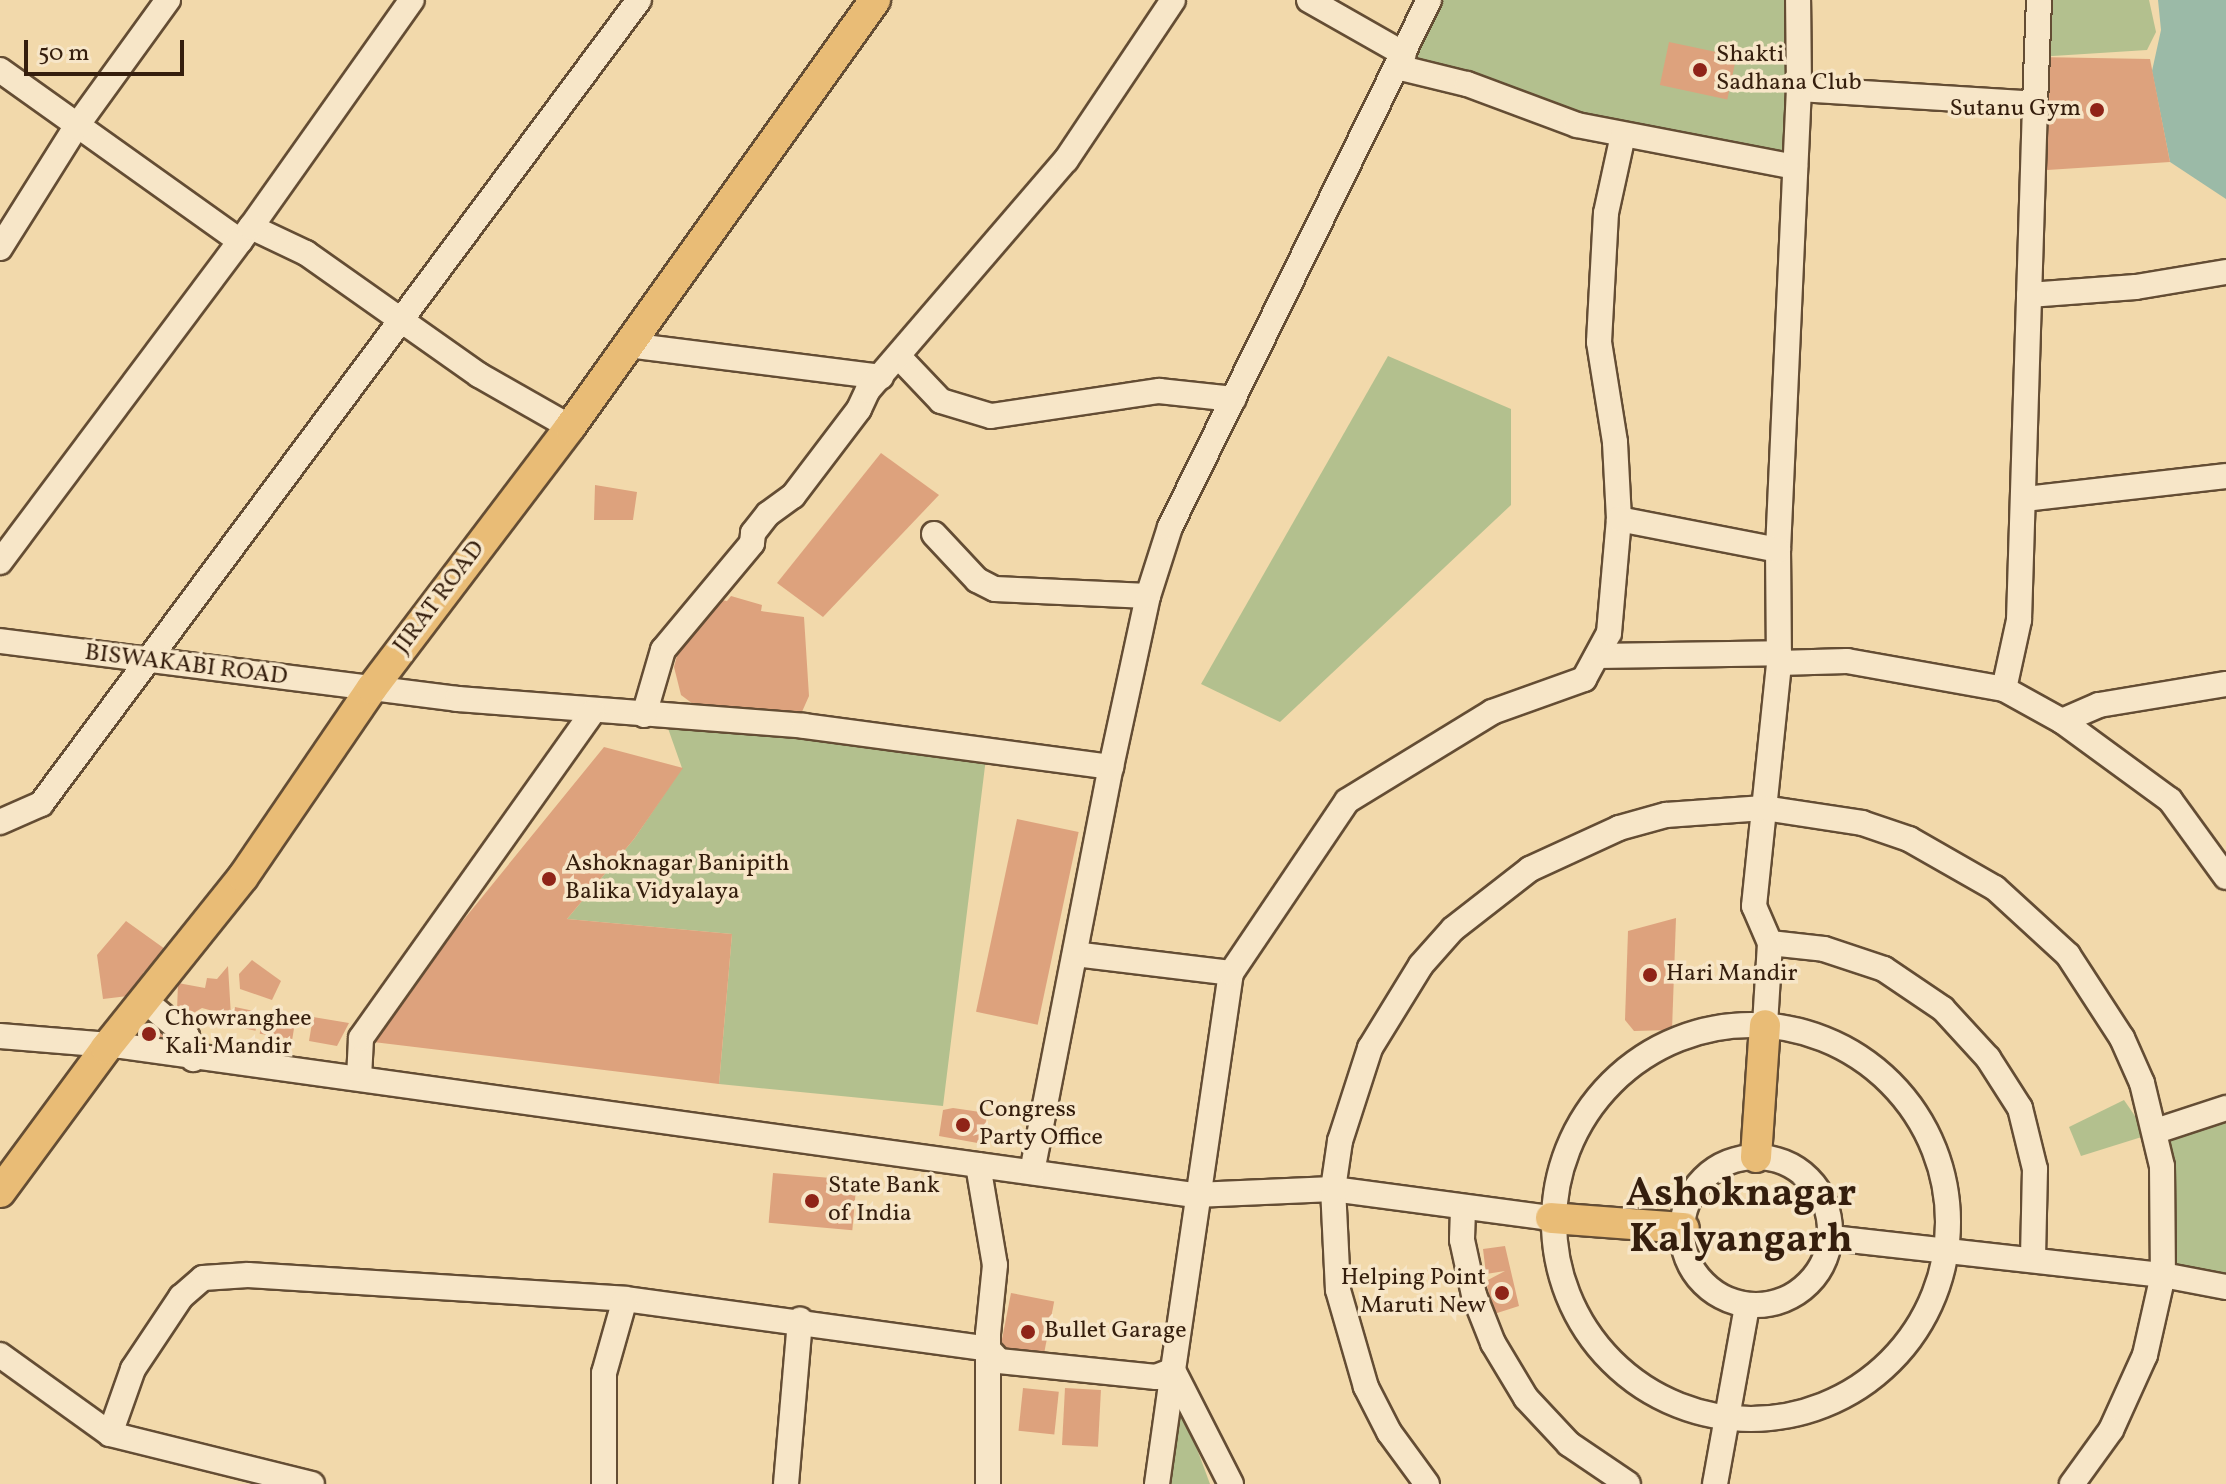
<!DOCTYPE html>
<html>
<head>
<meta charset="utf-8">
<style>
  body { margin:0 }
  #map { position:relative; width:2226px; height:1484px; overflow:hidden; background:#f2d9ab; font-family:Vollkorn,serif }
  div>[style] { position:absolute }
  [style*='--x'] { left:calc(var(--x)*1px); top:calc(var(--y)*1px); width:calc(var(--w)*1px); rotate:calc(var(--a)*1deg) }
  .green>* { inset:0; background:#b3c08e }
  .water>* { inset:0; background:#9bbaa7 }
  .building>* { inset:0; background:#dda27d; transform-origin:0 0 }
  .roads { filter:drop-shadow(2px 0 #644d34) drop-shadow(-2px 0 #644d34) drop-shadow(0 2px #644d34) drop-shadow(0 -2px #644d34) }
  .minor>* { height:24px; margin:-12px; padding:0 12px; transform-origin:12px; border-radius:12px; background:#f7e6c8 }
  .minor>.ring { margin:-12px; padding:0; box-sizing:content-box; background:none; border:24px solid #f7e6c8; border-radius:50% }
  .major>* { height:30px; margin:-15px; padding:0 15px; transform-origin:15px; border-radius:15px; background:#e9bc76 }
  .dots>* { width:22px; height:22px; translate:-50% -50%; box-sizing:border-box; border:4px solid #f7e6c8; border-radius:50% }
  span { translate:-50% -50%; white-space:nowrap; text-align:center; line-height:1.15; -webkit-text-stroke:7px #f7e6c8; paint-order:stroke }
  .poi-label { font-size:24px; color:#351e0d }
  .left { translate:0 -50%; text-align:left }
  .right { translate:-100% -50%; text-align:right }
  .street-label { font-size:24px; color:#351e0d }
  .town-label { font-size:40px; color:#351e0d; font-weight:700 }
  .scale { position:absolute; left:24px; top:40px; width:160px; height:36px; box-sizing:border-box; border:4px solid #351e0d; border-top:0; padding-left:10px; font-size:24px; line-height:28px; white-space:nowrap; color:#351e0d; -webkit-text-stroke:6px #f7e6c8; paint-order:stroke }
</style>
</head>
<body>
<div id="map">
  <div class="green">
    <div style="clip-path:polygon(1431px 0,1796px 0,1795px 167px,1594px 129px,1397px 67px)"></div>
    <div style="clip-path:polygon(2039px 0,2149px 0,2156px 32px,2147px 50px,2037px 57px)"></div>
    <div style="clip-path:polygon(1388px 356px,1511px 409px,1511px 505px,1280px 722px,1201px 684px)"></div>
    <div style="clip-path:polygon(664px 717px,987px 750px,943px 1106px,719px 1084px,732px 934px,567px 919px,634px 839px,682px 768px)"></div>
    <div style="clip-path:polygon(2124px 1100px,2148px 1135px,2081px 1156px,2069px 1127px)"></div>
    <div style="clip-path:polygon(2226px 1108px,2226px 1287px,2163px 1275px,2156px 1131px)"></div>
    <div style="clip-path:polygon(1177px 1395px,1210px 1484px,1167px 1484px)"></div>
  </div>
  <div class="water">
    <div style="clip-path:polygon(2158px 0,2226px 0,2226px 199px,2170px 162px,2152px 71px,2161px 30px)"></div>
  </div>
  <div class="building">
    <div style="left:1669px;top:42px;width:69px;height:44px;rotate:12deg"></div>
    <div style="clip-path:polygon(2037px 57px,2150px 59px,2170px 162px,2032px 171px)"></div>
    <div style="clip-path:polygon(881px 453px,939px 495px,823px 617px,777px 583px)"></div>
    <div style="clip-path:polygon(595px 485px,637px 492px,633px 520px,594px 520px)"></div>
    <div style="clip-path:polygon(731px 596px,762px 605px,761px 611px,804px 617px,809px 696px,801px 714px,701px 710px,681px 695px,674px 667px,681px 640px,716px 599px,727px 601px)"></div>
    <div style="clip-path:polygon(604px 747px,683px 768px,634px 839px,567px 919px,732px 934px,719px 1084px,365px 1041px)"></div>
    <div style="left:1017px;top:819px;width:63px;height:197px;rotate:12deg"></div>
    <div style="clip-path:polygon(1676px 918px,1672px 1030px,1634px 1031px,1625px 1020px,1628px 931px)"></div>
    <div style="clip-path:polygon(126px 921px,165px 949px,143px 973px,147px 980px,128px 996px,103px 999px,97px 955px)"></div>
    <div style="clip-path:polygon(252px 960px,281px 981px,272px 1000px,240px 989px,239px 974px)"></div>
    <div style="clip-path:polygon(228px 966px,231px 1016px,202px 1008px,185px 1018px,177px 1011px,178px 983px,205px 988px,207px 978px,217px 979px)"></div>
    <div style="left:235px;top:1007px;width:25px;height:19px;rotate:12deg"></div>
    <div style="left:263px;top:1013px;width:33px;height:21px;rotate:9deg"></div>
    <div style="clip-path:polygon(313px 1017px,349px 1023px,337px 1046px,309px 1041px)"></div>
    <div style="clip-path:polygon(137px 1023px,164px 1025px,162px 1048px,132px 1044px)"></div>
    <div style="clip-path:polygon(953px 1108px,987px 1113px,983px 1144px,939px 1136px,943px 1110px)"></div>
    <div style="left:773px;top:1173px;width:84px;height:50px;rotate:5deg"></div>
    <div style="clip-path:polygon(1505px 1246px,1519px 1306px,1494px 1314px,1486px 1281px,1505px 1271px,1486px 1274px,1483px 1249px)"></div>
    <div style="left:1011px;top:1293px;width:44px;height:60px;rotate:11deg"></div>
    <div style="left:1023px;top:1388px;width:36px;height:43px;rotate:6deg"></div>
    <div style="left:1065px;top:1388px;width:36px;height:57px;rotate:3deg"></div>
  </div>
  <div class="roads">
    <div class="minor">
      <div style="--x:1309;--y:0;--w:109;--a:29.6"></div>
      <div style="--x:1397;--y:67;--w:72;--a:13.7"></div>
      <div style="--x:1467;--y:84;--w:117;--a:20.4"></div>
      <div style="--x:1577;--y:125;--w:222;--a:10.9"></div>
      <div style="--x:0;--y:70;--w:295;--a:35.5"></div>
      <div style="--x:1799;--y:89;--w:236;--a:3.6"></div>
      <div style="--x:2035;--y:104;--w:104;--a:-87.8"></div>
      <div style="--x:251;--y:227;--w:61;--a:25.3"></div>
      <div style="--x:306;--y:253;--w:212;--a:35.2"></div>
      <div style="--x:479;--y:375;--w:105;--a:29.7"></div>
      <div style="--x:0;--y:248;--w:143;--a:-57.9"></div>
      <div style="--x:76;--y:127;--w:157;--a:-54.1"></div>
      <div style="--x:2029;--y:295;--w:107;--a:-4.3"></div>
      <div style="--x:2136;--y:287;--w:91;--a:-9.5"></div>
      <div style="--x:628;--y:345;--w:255;--a:7.2"></div>
      <div style="--x:900;--y:358;--w:59;--a:46.4"></div>
      <div style="--x:941;--y:401;--w:52;--a:16.7"></div>
      <div style="--x:991;--y:416;--w:170;--a:-8.5"></div>
      <div style="--x:1159;--y:391;--w:75;--a:6.1"></div>
      <div style="--x:2025;--y:499;--w:202;--a:-6.5"></div>
      <div style="--x:1619;--y:519;--w:77;--a:-93"></div>
      <div style="--x:1615;--y:442;--w:101;--a:-99.1"></div>
      <div style="--x:1599;--y:342;--w:129;--a:-86.9"></div>
      <div style="--x:1606;--y:213;--w:80;--a:-77.7"></div>
      <div style="--x:934;--y:534;--w:63;--a:46.9"></div>
      <div style="--x:977;--y:580;--w:20;--a:27"></div>
      <div style="--x:995;--y:589;--w:153;--a:2.6"></div>
      <div style="--x:0;--y:562;--w:419;--a:-53.2"></div>
      <div style="--x:251;--y:227;--w:278;--a:-54.7"></div>
      <div style="--x:0;--y:641;--w:461;--a:7.2"></div>
      <div style="--x:457;--y:699;--w:348;--a:4.4"></div>
      <div style="--x:804;--y:726;--w:310;--a:7.6"></div>
      <div style="--x:1597;--y:656;--w:182;--a:-0.9"></div>
      <div style="--x:1779;--y:663;--w:68;--a:-1.7"></div>
      <div style="--x:1847;--y:661;--w:159;--a:10.1"></div>
      <div style="--x:2004;--y:689;--w:71;--a:-77.7"></div>
      <div style="--x:2019;--y:620;--w:516;--a:-88.22"></div>
      <div style="--x:2004;--y:689;--w:66;--a:28.9"></div>
      <div style="--x:2062;--y:721;--w:40;--a:-23.4"></div>
      <div style="--x:2099;--y:705;--w:129;--a:-9.4"></div>
      <div style="--x:644;--y:715;--w:68;--a:-73.7"></div>
      <div style="--x:663;--y:650;--w:139;--a:-50.2"></div>
      <div style="--x:752;--y:543;--w:10;--a:-84"></div>
      <div style="--x:753;--y:533;--w:24;--a:-52"></div>
      <div style="--x:768;--y:514;--w:31;--a:-36"></div>
      <div style="--x:793;--y:496;--w:109;--a:-52.8"></div>
      <div style="--x:859;--y:409;--w:21;--a:-65"></div>
      <div style="--x:868;--y:390;--w:303;--a:-49.3"></div>
      <div style="--x:1066;--y:160;--w:192;--a:-56.2"></div>
      <div style="--x:2062;--y:721;--w:134;--a:36.2"></div>
      <div style="--x:2170;--y:800;--w:95;--a:54"></div>
      <div style="--x:0;--y:822;--w:45;--a:-23.7"></div>
      <div style="--x:41;--y:804;--w:1002;--a:-53.36"></div>
      <div style="--x:1770;--y:943;--w:54;--a:6.3"></div>
      <div style="--x:1824;--y:949;--w:63;--a:18.4"></div>
      <div style="--x:1884;--y:969;--w:71;--a:34.1"></div>
      <div style="--x:1943;--y:1009;--w:67;--a:47.4"></div>
      <div style="--x:1988;--y:1058;--w:59;--a:57.4"></div>
      <div style="--x:2020;--y:1108;--w:63;--a:76.2"></div>
      <div style="--x:2035;--y:1169;--w:90;--a:91.3"></div>
      <div style="--x:1075;--y:954;--w:157;--a:6.9"></div>
      <div style="--x:144;--y:1000;--w:56;--a:39.9"></div>
      <div style="--x:187;--y:1036;--w:24;--a:75"></div>
      <div class="ring" style="left:1554px;top:1025px;width:370px;height:370px"></div>
      <div style="--x:1765;--y:1025;--w:82;--a:-86.5"></div>
      <div style="--x:1770;--y:943;--w:40;--a:-113.4"></div>
      <div style="--x:1754;--y:906;--w:244;--a:-84.1"></div>
      <div style="--x:1779;--y:663;--w:113;--a:-90.5"></div>
      <div style="--x:1778;--y:550;--w:461;--a:-87.4"></div>
      <div style="--x:1799;--y:89;--w:89;--a:-90.6"></div>
      <div style="--x:0;--y:1036;--w:122;--a:4.7"></div>
      <div style="--x:122;--y:1046;--w:1083;--a:7.91"></div>
      <div style="--x:1195;--y:1195;--w:138;--a:-2.5"></div>
      <div style="--x:1333;--y:1189;--w:220;--a:7.6"></div>
      <div style="--x:359;--y:1078;--w:40;--a:-87.1"></div>
      <div style="--x:361;--y:1038;--w:400;--a:-54.6"></div>
      <div style="--x:2156;--y:1131;--w:74;--a:-18.2"></div>
      <div class="ring" style="left:1682px;top:1157px;width:124px;height:124px"></div>
      <div style="--x:978;--y:1165;--w:101;--a:80.4"></div>
      <div style="--x:995;--y:1265;--w:69;--a:95.8"></div>
      <div style="--x:988;--y:1334;--w:150;--a:90"></div>
      <div style="--x:1032;--y:1172;--w:413;--a:-79"></div>
      <div style="--x:1111;--y:767;--w:175;--a:-77.8"></div>
      <div style="--x:1148;--y:596;--w:72;--a:-72.3"></div>
      <div style="--x:1170;--y:527;--w:587;--a:-63.83"></div>
      <div style="--x:1463;--y:1210;--w:30;--a:92"></div>
      <div style="--x:1462;--y:1240;--w:56;--a:77.7"></div>
      <div style="--x:1474;--y:1295;--w:52;--a:68.4"></div>
      <div style="--x:1493;--y:1343;--w:64;--a:59"></div>
      <div style="--x:1526;--y:1398;--w:63;--a:46.9"></div>
      <div style="--x:1569;--y:1444;--w:71;--a:34.1"></div>
      <div style="--x:1832;--y:1238;--w:333;--a:6.4"></div>
      <div style="--x:2163;--y:1275;--w:64;--a:10.8"></div>
      <div style="--x:625;--y:1299;--w:366;--a:7.8"></div>
      <div style="--x:988;--y:1349;--w:16;--a:47"></div>
      <div style="--x:999;--y:1361;--w:158;--a:5.8"></div>
      <div style="--x:1156;--y:1377;--w:18;--a:-22"></div>
      <div style="--x:0;--y:1355;--w:135;--a:35.7"></div>
      <div style="--x:110;--y:1434;--w:208;--a:13.9"></div>
      <div style="--x:110;--y:1434;--w:69;--a:-70.5"></div>
      <div style="--x:133;--y:1369;--w:87;--a:-56.3"></div>
      <div style="--x:181;--y:1297;--w:29;--a:-41"></div>
      <div style="--x:203;--y:1278;--w:45;--a:-3.8"></div>
      <div style="--x:248;--y:1275;--w:378;--a:3.6"></div>
      <div style="--x:625;--y:1299;--w:77;--a:105.8"></div>
      <div style="--x:604;--y:1373;--w:111;--a:90"></div>
      <div style="--x:786;--y:1484;--w:165;--a:-85.1"></div>
      <div style="--x:1157;--y:1484;--w:115;--a:-82"></div>
      <div style="--x:1231;--y:1484;--w:128;--a:-117"></div>
      <div style="--x:1173;--y:1370;--w:401;--a:-81.7"></div>
      <div style="--x:1231;--y:973;--w:207;--a:-56"></div>
      <div style="--x:1347;--y:801;--w:170;--a:-31.5"></div>
      <div style="--x:1492;--y:712;--w:98;--a:-19.7"></div>
      <div style="--x:1584;--y:679;--w:52;--a:-61.5"></div>
      <div style="--x:1609;--y:633;--w:114;--a:-85"></div>
      <div style="--x:1619;--y:519;--w:162;--a:11"></div>
      <div style="--x:1427;--y:1484;--w:64;--a:-126.2"></div>
      <div style="--x:1389;--y:1432;--w:51;--a:-117.1"></div>
      <div style="--x:1366;--y:1387;--w:101;--a:-106.1"></div>
      <div style="--x:1338;--y:1290;--w:101;--a:-92.8"></div>
      <div style="--x:1333;--y:1189;--w:49;--a:-81.7"></div>
      <div style="--x:1340;--y:1141;--w:98;--a:-72.1"></div>
      <div style="--x:1370;--y:1048;--w:97;--a:-58.4"></div>
      <div style="--x:1421;--y:965;--w:48;--a:-48.4"></div>
      <div style="--x:1453;--y:929;--w:98;--a:-37.9"></div>
      <div style="--x:1530;--y:869;--w:98;--a:-24.7"></div>
      <div style="--x:1619;--y:828;--w:49;--a:-15.5"></div>
      <div style="--x:1666;--y:815;--w:98;--a:-4.1"></div>
      <div style="--x:1764;--y:808;--w:99;--a:8.7"></div>
      <div style="--x:1862;--y:823;--w:50;--a:18.8"></div>
      <div style="--x:1909;--y:839;--w:99;--a:29.7"></div>
      <div style="--x:1995;--y:888;--w:99;--a:42.5"></div>
      <div style="--x:2068;--y:955;--w:99;--a:57"></div>
      <div style="--x:2122;--y:1038;--w:49;--a:66"></div>
      <div style="--x:2142;--y:1083;--w:85;--a:76.5"></div>
      <div style="--x:2162;--y:1166;--w:109;--a:89.5"></div>
      <div style="--x:2163;--y:1275;--w:82;--a:102.7"></div>
      <div style="--x:2145;--y:1355;--w:82;--a:114.4"></div>
      <div style="--x:2111;--y:1430;--w:67;--a:125.8"></div>
      <div style="--x:1715;--y:1484;--w:181;--a:-79.8"></div>
    </div>
    <div class="major">
      <div style="--x:1756;--y:1157;--w:132;--a:-86.1"></div>
      <div style="--x:0;--y:1192;--w:179;--a:-53.6"></div>
      <div style="--x:106;--y:1048;--w:219;--a:-51.3"></div>
      <div style="--x:243;--y:877;--w:229;--a:-55.7"></div>
      <div style="--x:372;--y:688;--w:328;--a:-52.8"></div>
      <div style="--x:570;--y:427;--w:525;--a:-54.46"></div>
      <div style="--x:1551;--y:1218;--w:133;--a:4.3"></div>
    </div>
  </div>
  <div class="dots">
    <div style="left:1700px;top:70px;background:#8f2418"></div>
    <div style="left:2097px;top:110px;background:#8f2418"></div>
    <div style="left:549px;top:879px;background:#8f2418"></div>
    <div style="left:1650px;top:975px;background:#8f2418"></div>
    <div style="left:149px;top:1034px;background:#8f2418"></div>
    <div style="left:963px;top:1125px;background:#8f2418"></div>
    <div style="left:812px;top:1201px;background:#8f2418"></div>
    <div style="left:1502px;top:1293px;background:#8f2418"></div>
    <div style="left:1028px;top:1332px;background:#8f2418"></div>
  </div>
  <div class="poi-label">
    <span class="left" style="left:1716px;top:70px">Shakti<br>Sadhana Club</span>
    <span class="right" style="left:2081px;top:110px">Sutanu Gym</span>
    <span class="left" style="left:565px;top:879px">Ashoknagar Banipith<br>Balika Vidyalaya</span>
    <span class="left" style="left:1666px;top:975px">Hari Mandir</span>
    <span class="left" style="left:165px;top:1034px">Chowranghee<br>Kali Mandir</span>
    <span class="left" style="left:979px;top:1125px">Congress<br>Party Office</span>
    <span class="left" style="left:828px;top:1201px">State Bank<br>of India</span>
    <span class="right" style="left:1486px;top:1293px">Helping Point<br>Maruti New</span>
    <span class="left" style="left:1044px;top:1332px">Bullet Garage</span>
  </div>
  <div class="street-label">
    <span style="left:440px;top:598px;rotate:-53deg">JIRAT ROAD</span>
    <span style="left:186px;top:666px;rotate:7deg">BISWAKABI ROAD</span>
  </div>
  <div class="town-label">
    <span style="left:1741px;top:1218px">Ashoknagar<br>Kalyangarh</span>
  </div>
  <div class="scale">50 m</div>
</div>
</body>
</html>
